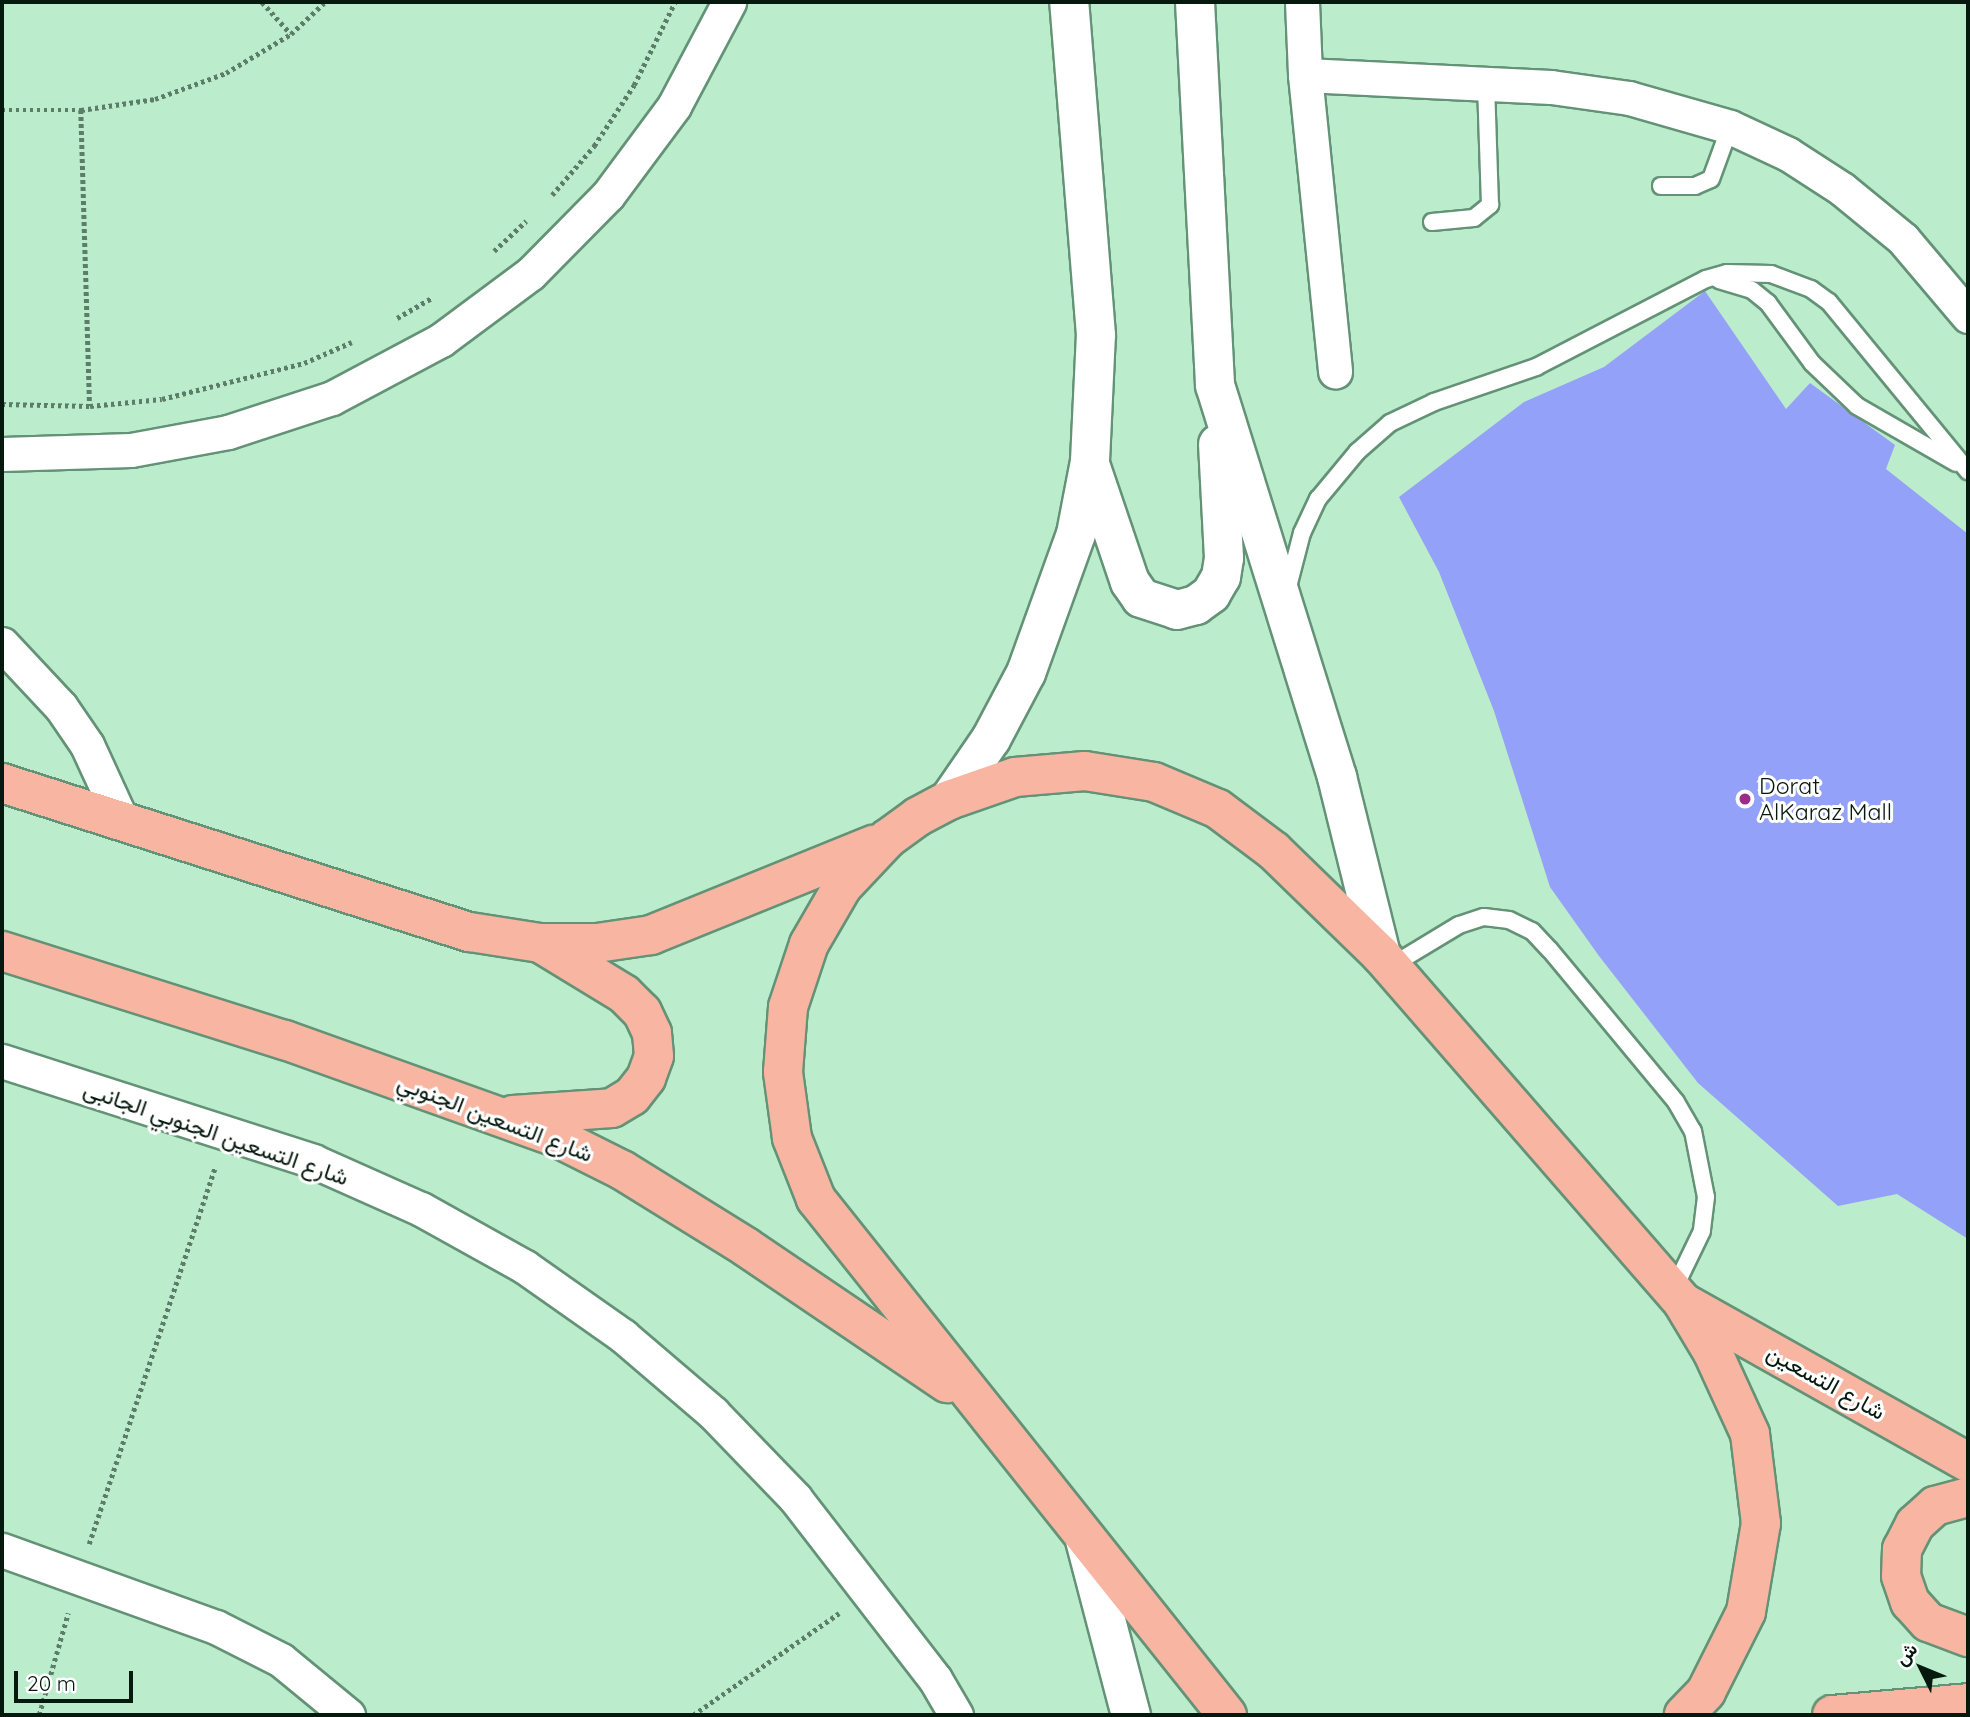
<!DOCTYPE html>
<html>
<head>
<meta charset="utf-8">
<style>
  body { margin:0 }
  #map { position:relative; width:1970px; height:1717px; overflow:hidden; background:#bbeccc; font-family:Quicksand,Vazirmatn,sans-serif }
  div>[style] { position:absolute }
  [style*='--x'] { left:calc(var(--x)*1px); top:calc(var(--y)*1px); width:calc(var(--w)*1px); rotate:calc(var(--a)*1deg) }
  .building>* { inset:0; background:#94a1f8 }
  .path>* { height:4.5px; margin-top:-2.25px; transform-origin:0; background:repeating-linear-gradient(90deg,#5c7d68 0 3.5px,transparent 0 7px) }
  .roads { filter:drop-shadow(2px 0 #649276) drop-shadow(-2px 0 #649276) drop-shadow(0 2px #649276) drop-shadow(0 -2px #649276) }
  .service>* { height:16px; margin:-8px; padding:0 8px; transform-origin:8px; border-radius:8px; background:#fff }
  .minor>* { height:33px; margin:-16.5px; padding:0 16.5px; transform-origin:16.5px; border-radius:16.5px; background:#fff }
  .tertiary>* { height:38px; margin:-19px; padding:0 19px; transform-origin:19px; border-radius:19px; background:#fff }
  .secondary>* { height:38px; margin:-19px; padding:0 19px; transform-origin:19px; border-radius:19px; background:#fff }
  .primary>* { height:38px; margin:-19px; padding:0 19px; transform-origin:19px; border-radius:19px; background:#f8b5a2 }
  .dots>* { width:19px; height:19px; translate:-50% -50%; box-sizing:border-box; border:4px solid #fff; border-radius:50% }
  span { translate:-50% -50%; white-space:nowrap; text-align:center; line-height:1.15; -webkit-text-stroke:6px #fff; paint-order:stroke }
  .poi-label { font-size:23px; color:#06190e }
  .left { translate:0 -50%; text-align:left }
  .street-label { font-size:23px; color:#06190e }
  .frame { position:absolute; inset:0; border:4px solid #06190e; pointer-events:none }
  .north { position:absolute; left:1886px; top:1633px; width:70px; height:70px; -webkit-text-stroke:5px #fff; paint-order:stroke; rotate:313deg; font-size:19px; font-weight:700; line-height:28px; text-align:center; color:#06190e }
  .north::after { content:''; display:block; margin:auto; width:24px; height:32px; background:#06190e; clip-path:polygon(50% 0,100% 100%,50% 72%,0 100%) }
  .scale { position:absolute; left:14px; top:1671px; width:119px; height:32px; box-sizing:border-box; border:4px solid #06190e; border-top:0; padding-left:9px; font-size:21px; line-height:24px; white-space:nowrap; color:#06190e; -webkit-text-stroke:5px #fff; paint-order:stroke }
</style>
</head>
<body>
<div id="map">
  <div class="building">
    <div style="clip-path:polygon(1705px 291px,1786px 409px,1810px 383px,1895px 445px,1886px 469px,1968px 534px,1968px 1239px,1897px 1194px,1838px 1206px,1698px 1083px,1599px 956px,1550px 887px,1494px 711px,1439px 572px,1399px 497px,1524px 402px,1604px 367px)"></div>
  </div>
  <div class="path">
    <div style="--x:262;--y:2;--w:43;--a:47.8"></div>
    <div style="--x:2;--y:110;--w:79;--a:0"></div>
    <div style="--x:81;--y:110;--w:75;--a:-8.5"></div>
    <div style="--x:155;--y:99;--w:76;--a:-20.1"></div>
    <div style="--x:226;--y:73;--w:76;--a:-31"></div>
    <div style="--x:291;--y:34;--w:47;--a:-43.3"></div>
    <div style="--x:81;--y:110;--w:296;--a:88.3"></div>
    <div style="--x:552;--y:195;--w:65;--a:-49.4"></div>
    <div style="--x:594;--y:146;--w:73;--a:-56.7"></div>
    <div style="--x:634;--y:85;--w:93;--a:-63.7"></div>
    <div style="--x:494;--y:251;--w:44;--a:-43.2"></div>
    <div style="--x:397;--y:318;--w:39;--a:-30"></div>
    <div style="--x:2;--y:404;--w:88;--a:1.3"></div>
    <div style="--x:90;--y:406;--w:72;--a:-5.6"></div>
    <div style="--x:162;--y:399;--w:146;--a:-14.2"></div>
    <div style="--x:304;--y:363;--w:52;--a:-23.6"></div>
    <div style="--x:89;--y:1544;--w:397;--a:-71.5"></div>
    <div style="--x:39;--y:1715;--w:106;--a:-74.1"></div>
    <div style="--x:693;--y:1715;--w:178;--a:-34.9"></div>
  </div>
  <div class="roads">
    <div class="service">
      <div style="--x:1661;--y:186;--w:34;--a:0"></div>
      <div style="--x:1695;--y:186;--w:17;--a:-24"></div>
      <div style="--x:1711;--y:179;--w:55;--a:-69.9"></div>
      <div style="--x:1432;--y:222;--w:42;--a:-5.4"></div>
      <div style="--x:1474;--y:218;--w:21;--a:-39"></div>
      <div style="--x:1490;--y:205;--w:121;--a:-91.9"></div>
      <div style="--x:1719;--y:280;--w:34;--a:17"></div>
      <div style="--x:1752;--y:290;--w:21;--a:39"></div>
      <div style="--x:1768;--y:303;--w:74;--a:53.7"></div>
      <div style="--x:1812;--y:363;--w:62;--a:43.7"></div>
      <div style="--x:1857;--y:406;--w:114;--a:29.9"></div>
      <div style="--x:1288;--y:587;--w:56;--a:-75.5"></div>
      <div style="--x:1302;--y:533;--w:38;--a:-65"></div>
      <div style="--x:1318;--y:499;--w:61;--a:-50.3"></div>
      <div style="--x:1357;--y:452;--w:44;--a:-41.3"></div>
      <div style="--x:1390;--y:423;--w:49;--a:-25.5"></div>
      <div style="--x:1434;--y:402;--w:108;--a:-18.9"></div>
      <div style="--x:1536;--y:367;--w:191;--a:-27.4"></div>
      <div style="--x:1706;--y:279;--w:22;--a:-16"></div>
      <div style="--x:1727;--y:273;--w:44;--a:1.3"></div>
      <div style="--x:1771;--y:274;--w:43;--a:20.6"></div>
      <div style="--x:1811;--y:289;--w:22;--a:36"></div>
      <div style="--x:1829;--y:302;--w:219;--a:50.6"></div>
      <div style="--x:1391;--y:966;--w:79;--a:-31.1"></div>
      <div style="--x:1459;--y:925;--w:26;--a:-18"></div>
      <div style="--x:1484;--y:917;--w:25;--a:7"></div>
      <div style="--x:1509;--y:920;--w:25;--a:26"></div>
      <div style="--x:1532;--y:931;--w:26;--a:47"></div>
      <div style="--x:1550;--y:950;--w:197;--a:50.3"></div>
      <div style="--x:1676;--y:1102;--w:34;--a:60"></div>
      <div style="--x:1693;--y:1131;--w:67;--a:78.9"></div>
      <div style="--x:1706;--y:1197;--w:34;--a:97"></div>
      <div style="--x:1702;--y:1231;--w:67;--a:115.8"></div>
    </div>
    <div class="minor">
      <div style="--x:1302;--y:2;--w:73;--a:87.6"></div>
      <div style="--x:1305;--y:75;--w:298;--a:84.2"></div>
      <div style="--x:1305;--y:75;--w:246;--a:2.8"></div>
      <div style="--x:1551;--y:87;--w:79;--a:8"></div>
      <div style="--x:1629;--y:98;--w:105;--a:16"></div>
      <div style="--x:1730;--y:127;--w:64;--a:25"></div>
      <div style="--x:1788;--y:154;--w:64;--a:32.9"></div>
      <div style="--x:1842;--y:189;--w:79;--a:39.3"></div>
      <div style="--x:1903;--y:239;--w:101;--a:49.8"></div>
      <div style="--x:2;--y:454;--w:129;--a:-1.8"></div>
      <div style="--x:131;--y:450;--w:99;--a:-10.5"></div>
      <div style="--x:228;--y:432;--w:109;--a:-18.1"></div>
      <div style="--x:332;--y:398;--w:123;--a:-28"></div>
      <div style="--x:441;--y:340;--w:111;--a:-36.6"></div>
      <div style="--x:530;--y:274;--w:111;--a:-45.4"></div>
      <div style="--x:608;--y:195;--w:111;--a:-53.4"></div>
      <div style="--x:674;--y:106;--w:118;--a:-62.1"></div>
      <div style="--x:2;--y:644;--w:86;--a:46.9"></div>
      <div style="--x:61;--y:707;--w:46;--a:55.6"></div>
      <div style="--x:87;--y:745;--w:84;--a:65.3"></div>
      <div style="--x:2;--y:1061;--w:327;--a:17.8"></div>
      <div style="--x:313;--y:1161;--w:118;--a:24"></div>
      <div style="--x:421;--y:1209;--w:119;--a:29.1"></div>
      <div style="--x:525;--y:1267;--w:120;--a:35.1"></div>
      <div style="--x:623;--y:1336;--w:118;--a:40.5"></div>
      <div style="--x:713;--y:1413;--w:118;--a:46"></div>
      <div style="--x:795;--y:1498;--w:229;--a:52.3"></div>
      <div style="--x:935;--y:1679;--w:42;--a:59.7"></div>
      <div style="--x:2;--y:1550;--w:227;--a:19.8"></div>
      <div style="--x:216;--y:1627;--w:73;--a:26.9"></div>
      <div style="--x:281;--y:1660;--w:87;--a:39.4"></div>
    </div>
    <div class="tertiary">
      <div style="--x:1085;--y:1540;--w:181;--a:75.3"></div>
    </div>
    <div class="secondary">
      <div style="--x:1195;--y:2;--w:384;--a:87"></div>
      <div style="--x:1215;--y:385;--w:411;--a:72.7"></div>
      <div style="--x:1337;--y:777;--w:183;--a:76.1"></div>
      <div style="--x:1091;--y:467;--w:121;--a:71.3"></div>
      <div style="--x:1130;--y:582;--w:19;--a:55"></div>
      <div style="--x:1141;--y:598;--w:38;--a:18"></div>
      <div style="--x:1177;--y:610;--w:20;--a:-15"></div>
      <div style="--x:1196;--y:605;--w:19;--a:-36"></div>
      <div style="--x:1211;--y:594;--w:20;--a:-60"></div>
      <div style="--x:1221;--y:577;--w:19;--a:-81"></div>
      <div style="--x:1224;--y:558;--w:114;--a:-93"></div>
      <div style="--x:949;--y:800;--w:74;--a:-55.5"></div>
      <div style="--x:991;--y:739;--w:75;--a:-62.1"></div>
      <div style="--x:1026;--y:673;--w:148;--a:-70.2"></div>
      <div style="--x:1076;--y:534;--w:74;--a:-79.1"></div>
      <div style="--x:1090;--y:461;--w:126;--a:-87.3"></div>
      <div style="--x:1096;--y:335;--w:334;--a:-94.6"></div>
    </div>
    <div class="primary">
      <div style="--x:2;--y:783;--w:491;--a:17.7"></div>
      <div style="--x:470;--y:932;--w:71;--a:8.9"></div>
      <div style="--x:540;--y:943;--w:57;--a:0"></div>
      <div style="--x:597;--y:943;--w:55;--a:-8.4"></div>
      <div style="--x:651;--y:935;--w:240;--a:-22.1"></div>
      <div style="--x:2;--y:951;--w:297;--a:17.5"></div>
      <div style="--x:285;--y:1040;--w:290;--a:19.7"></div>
      <div style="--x:558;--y:1138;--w:72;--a:26.6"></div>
      <div style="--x:622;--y:1170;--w:146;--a:31.8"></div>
      <div style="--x:746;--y:1247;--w:243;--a:34.1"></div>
      <div style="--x:513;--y:1115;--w:99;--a:-4"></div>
      <div style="--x:612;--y:1108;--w:23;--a:-31"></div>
      <div style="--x:632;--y:1096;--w:23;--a:-52"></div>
      <div style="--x:646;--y:1078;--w:23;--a:-70"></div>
      <div style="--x:654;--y:1056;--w:23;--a:-95"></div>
      <div style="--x:652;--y:1033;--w:23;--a:-115"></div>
      <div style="--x:642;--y:1012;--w:25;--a:-135"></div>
      <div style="--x:624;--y:994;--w:98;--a:-148.7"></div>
      <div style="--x:1686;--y:1304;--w:323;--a:29.3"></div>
      <div style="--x:1968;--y:1497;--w:34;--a:165"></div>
      <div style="--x:1935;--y:1506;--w:27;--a:138"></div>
      <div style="--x:1915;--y:1524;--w:28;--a:117"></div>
      <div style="--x:1902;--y:1549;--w:27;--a:92"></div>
      <div style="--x:1901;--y:1576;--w:28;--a:71"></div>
      <div style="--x:1910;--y:1602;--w:27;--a:48"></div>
      <div style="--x:1928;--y:1622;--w:43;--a:20.6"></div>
      <div style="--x:1227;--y:1715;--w:660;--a:-128.54"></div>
      <div style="--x:816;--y:1199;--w:66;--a:-111.5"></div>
      <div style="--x:792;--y:1138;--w:67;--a:-97.8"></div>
      <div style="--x:783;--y:1072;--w:65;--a:-85.6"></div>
      <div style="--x:788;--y:1007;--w:66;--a:-71.6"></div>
      <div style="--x:809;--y:944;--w:66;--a:-59.9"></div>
      <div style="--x:842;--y:887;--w:66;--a:-46.8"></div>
      <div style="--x:887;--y:839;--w:37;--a:-36"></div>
      <div style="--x:917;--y:817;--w:36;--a:-28"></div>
      <div style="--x:949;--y:800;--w:70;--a:-19.2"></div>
      <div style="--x:1015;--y:777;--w:70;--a:-4.9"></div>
      <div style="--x:1085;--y:771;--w:70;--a:9.1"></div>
      <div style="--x:1154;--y:782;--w:69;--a:22.9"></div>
      <div style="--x:1218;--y:809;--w:70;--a:36.9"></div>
      <div style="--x:1274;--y:851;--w:149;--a:44.2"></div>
      <div style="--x:1381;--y:955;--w:461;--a:49"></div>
      <div style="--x:1683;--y:1303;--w:58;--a:59"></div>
      <div style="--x:1713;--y:1353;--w:89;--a:65.4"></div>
      <div style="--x:1750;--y:1434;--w:90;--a:83"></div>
      <div style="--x:1761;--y:1523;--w:90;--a:99.6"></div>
      <div style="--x:1746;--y:1612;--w:89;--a:116.6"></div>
      <div style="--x:1706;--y:1692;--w:32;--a:134"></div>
      <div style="--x:1832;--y:1715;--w:137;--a:-5"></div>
    </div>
  </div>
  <div class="dots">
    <div style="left:1745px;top:799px;background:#9d2b88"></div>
  </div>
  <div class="poi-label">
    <span class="left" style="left:1759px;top:799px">Dorat<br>AlKaraz Mall</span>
  </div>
  <div class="street-label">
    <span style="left:495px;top:1118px;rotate:21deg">شارع التسعين الجنوبي</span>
    <span style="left:216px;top:1133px;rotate:19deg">شارع التسعين الجنوبي الجانبى</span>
    <span style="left:1826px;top:1382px;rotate:29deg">شارع التسعين</span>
  </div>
  <div class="frame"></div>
  <div class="north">ش</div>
  <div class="scale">20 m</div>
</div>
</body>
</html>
